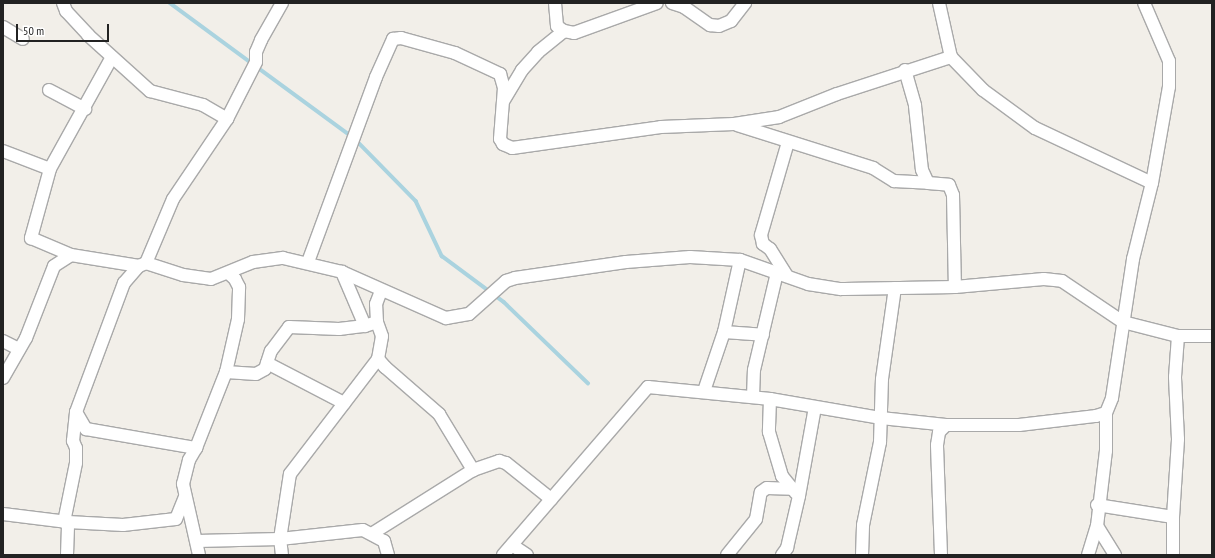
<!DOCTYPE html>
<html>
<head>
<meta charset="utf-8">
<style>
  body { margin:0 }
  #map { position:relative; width:1215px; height:558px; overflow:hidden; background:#f2efe9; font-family:"PT Sans Narrow",sans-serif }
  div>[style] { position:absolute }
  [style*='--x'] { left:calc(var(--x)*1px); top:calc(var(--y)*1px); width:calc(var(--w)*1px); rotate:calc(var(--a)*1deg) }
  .stream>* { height:3.5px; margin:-1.75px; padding:0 1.75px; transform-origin:1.75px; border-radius:1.75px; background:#aad3df }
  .roads { filter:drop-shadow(1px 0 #a9a9a9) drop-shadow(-1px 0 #a9a9a9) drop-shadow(0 1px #a9a9a9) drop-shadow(0 -1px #a9a9a9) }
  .street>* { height:12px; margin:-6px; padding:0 6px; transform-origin:6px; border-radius:6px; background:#fff }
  span { translate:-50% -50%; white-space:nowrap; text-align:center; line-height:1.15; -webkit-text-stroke:4px #fff; paint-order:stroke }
  .frame { position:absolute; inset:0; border:4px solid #222; pointer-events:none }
  .scale { position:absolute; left:16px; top:24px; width:93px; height:18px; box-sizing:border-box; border:2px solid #222; border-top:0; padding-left:5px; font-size:12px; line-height:14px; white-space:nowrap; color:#222; -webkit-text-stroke:3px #fff; paint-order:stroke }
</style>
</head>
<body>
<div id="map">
  <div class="stream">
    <div style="--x:170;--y:3;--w:225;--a:36.3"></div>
    <div style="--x:356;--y:140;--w:86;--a:45.5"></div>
    <div style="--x:416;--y:201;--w:61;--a:64.7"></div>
    <div style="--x:442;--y:256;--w:77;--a:36.6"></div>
    <div style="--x:504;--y:302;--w:117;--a:44"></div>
  </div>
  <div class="roads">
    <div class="street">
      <div style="--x:63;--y:3;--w:9;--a:69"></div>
      <div style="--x:66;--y:11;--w:33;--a:47"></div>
      <div style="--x:88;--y:35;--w:84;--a:42.1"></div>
      <div style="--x:150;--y:91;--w:55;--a:14.8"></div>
      <div style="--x:203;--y:105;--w:28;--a:30"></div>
      <div style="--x:555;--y:3;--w:23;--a:85"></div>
      <div style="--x:557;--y:26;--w:9;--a:36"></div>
      <div style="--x:564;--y:31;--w:10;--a:11"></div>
      <div style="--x:574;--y:33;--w:88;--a:-19.9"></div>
      <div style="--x:672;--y:3;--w:13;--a:18"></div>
      <div style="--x:684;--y:7;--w:32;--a:35"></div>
      <div style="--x:710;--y:25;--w:9;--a:6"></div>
      <div style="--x:719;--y:26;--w:13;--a:-23"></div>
      <div style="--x:731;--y:21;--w:23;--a:-52"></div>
      <div style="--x:939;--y:3;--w:55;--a:77.5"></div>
      <div style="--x:951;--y:57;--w:46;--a:45.9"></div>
      <div style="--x:983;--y:90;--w:64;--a:36.2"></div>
      <div style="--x:1035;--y:128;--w:129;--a:25.2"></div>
      <div style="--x:3;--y:27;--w:23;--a:31"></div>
      <div style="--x:112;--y:57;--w:128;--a:119"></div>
      <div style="--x:50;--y:169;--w:72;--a:105.4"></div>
      <div style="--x:31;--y:238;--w:43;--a:23"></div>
      <div style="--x:71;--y:255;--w:69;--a:9.2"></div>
      <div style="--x:139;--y:266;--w:8;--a:-23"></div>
      <div style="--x:146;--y:263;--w:39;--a:18"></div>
      <div style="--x:183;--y:275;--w:28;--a:8"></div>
      <div style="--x:211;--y:279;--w:45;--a:-22"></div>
      <div style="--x:253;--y:262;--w:30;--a:-8"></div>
      <div style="--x:283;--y:258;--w:61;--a:13.3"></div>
      <div style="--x:342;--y:272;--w:114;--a:23.9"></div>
      <div style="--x:446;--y:318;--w:23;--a:-10"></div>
      <div style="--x:469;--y:314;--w:50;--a:-41.7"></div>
      <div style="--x:506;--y:281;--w:9;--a:-18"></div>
      <div style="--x:515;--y:278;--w:112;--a:-8.2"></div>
      <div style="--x:626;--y:262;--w:64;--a:-4.5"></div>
      <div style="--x:690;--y:257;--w:50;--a:3.4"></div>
      <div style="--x:740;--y:260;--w:72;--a:19.4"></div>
      <div style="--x:808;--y:284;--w:33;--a:9"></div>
      <div style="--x:841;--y:289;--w:114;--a:-1"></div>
      <div style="--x:955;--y:287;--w:89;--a:-5.1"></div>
      <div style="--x:1044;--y:279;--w:18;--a:6"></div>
      <div style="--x:1062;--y:281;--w:73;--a:33.9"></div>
      <div style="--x:1123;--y:322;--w:57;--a:14.3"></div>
      <div style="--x:1178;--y:336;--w:34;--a:0"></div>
      <div style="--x:905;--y:70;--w:37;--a:74"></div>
      <div style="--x:915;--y:106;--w:64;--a:83.8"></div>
      <div style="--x:922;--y:170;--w:14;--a:65"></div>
      <div style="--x:928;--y:183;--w:21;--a:5"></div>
      <div style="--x:949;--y:185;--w:11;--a:68"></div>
      <div style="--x:953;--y:195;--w:92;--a:88.8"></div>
      <div style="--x:49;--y:90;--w:41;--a:27.8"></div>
      <div style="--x:504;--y:100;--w:35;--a:-59"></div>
      <div style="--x:522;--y:70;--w:24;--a:-48"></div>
      <div style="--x:538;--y:52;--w:33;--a:-39"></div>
      <div style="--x:737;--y:125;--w:143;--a:17.5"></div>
      <div style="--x:873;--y:168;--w:25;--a:32"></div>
      <div style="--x:894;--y:181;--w:34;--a:3"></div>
      <div style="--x:3;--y:151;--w:50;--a:21"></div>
      <div style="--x:308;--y:262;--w:197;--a:-69.8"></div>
      <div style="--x:376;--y:77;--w:42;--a:-65.9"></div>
      <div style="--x:393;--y:39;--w:8;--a:-7"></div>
      <div style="--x:401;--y:38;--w:56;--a:15.5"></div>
      <div style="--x:455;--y:53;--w:50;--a:25"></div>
      <div style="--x:500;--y:74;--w:15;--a:74"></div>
      <div style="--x:504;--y:88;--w:51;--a:94.5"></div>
      <div style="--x:500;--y:139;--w:6;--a:59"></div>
      <div style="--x:503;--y:144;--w:10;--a:24"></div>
      <div style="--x:512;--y:148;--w:150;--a:-8"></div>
      <div style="--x:661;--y:127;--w:73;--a:-2.4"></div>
      <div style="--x:734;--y:124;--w:46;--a:-8.8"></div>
      <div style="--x:779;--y:117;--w:62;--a:-21.6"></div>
      <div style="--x:837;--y:94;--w:120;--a:-18"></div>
      <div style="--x:146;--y:263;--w:69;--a:-67.1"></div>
      <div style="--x:173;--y:199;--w:97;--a:-56"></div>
      <div style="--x:227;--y:119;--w:64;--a:-63"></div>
      <div style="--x:256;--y:62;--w:10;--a:-90"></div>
      <div style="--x:256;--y:52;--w:13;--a:-67"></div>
      <div style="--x:261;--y:40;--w:43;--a:-60.4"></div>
      <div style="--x:787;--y:276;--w:32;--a:-122"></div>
      <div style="--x:770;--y:249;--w:9;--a:-144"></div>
      <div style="--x:763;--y:244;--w:9;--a:-103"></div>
      <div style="--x:761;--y:235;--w:97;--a:-73.8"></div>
      <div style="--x:377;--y:322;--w:18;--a:-93"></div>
      <div style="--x:376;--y:304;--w:14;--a:-69"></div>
      <div style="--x:724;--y:332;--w:39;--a:4"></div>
      <div style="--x:3;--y:341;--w:18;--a:27"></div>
      <div style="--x:378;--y:359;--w:11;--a:49"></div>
      <div style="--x:385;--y:367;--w:72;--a:41"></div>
      <div style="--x:439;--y:414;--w:66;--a:58.7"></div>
      <div style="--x:267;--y:363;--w:87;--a:27.5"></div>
      <div style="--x:226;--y:372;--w:30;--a:4"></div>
      <div style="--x:256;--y:374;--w:10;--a:-29"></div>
      <div style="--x:265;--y:369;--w:19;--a:-72"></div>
      <div style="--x:271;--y:351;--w:30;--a:-53"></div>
      <div style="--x:289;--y:327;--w:50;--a:2.3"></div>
      <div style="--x:339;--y:329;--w:26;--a:-7"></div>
      <div style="--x:3;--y:378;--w:46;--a:-60.1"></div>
      <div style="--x:26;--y:338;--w:77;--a:-68.7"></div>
      <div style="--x:54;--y:266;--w:20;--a:-33"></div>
      <div style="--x:704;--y:391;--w:62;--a:-71.3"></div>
      <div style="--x:724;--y:332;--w:74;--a:-77.5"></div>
      <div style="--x:753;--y:397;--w:27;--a:-88"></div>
      <div style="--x:754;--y:370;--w:100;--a:-76.7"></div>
      <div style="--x:770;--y:399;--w:33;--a:92"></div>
      <div style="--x:769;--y:432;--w:46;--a:73.5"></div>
      <div style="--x:782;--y:476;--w:22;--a:51"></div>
      <div style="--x:76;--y:412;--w:20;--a:60"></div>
      <div style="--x:86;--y:429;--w:112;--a:9.8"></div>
      <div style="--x:1097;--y:505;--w:77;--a:9"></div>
      <div style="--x:3;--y:514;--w:65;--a:7"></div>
      <div style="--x:68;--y:522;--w:55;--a:3.1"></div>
      <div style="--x:123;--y:525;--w:53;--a:-6.5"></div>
      <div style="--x:176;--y:519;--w:24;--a:-68"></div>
      <div style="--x:64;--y:522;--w:60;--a:-78.5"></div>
      <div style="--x:76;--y:463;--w:15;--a:-90"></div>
      <div style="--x:76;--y:448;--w:8;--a:-113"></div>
      <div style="--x:73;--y:441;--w:29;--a:-84"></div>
      <div style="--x:76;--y:412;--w:138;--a:-69.6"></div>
      <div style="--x:124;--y:283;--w:23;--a:-49"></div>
      <div style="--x:1097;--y:526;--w:34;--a:58"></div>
      <div style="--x:373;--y:533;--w:118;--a:-32.2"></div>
      <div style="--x:473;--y:470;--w:28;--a:-19"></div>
      <div style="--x:499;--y:461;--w:7;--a:16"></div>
      <div style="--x:506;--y:463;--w:58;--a:38.7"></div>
      <div style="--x:197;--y:541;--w:83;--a:-1.4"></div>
      <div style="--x:280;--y:539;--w:83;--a:-6.2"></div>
      <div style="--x:363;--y:530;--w:24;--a:28"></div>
      <div style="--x:384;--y:541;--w:15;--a:74"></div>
      <div style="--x:512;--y:545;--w:18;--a:34"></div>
      <div style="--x:67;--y:555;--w:33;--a:-88"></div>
      <div style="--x:199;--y:555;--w:73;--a:-102.7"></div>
      <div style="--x:183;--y:484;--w:25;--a:-76"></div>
      <div style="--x:189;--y:460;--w:14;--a:-60"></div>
      <div style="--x:196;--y:448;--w:82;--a:-68.5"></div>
      <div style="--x:226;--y:372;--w:54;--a:-77.2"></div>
      <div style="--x:238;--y:319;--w:32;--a:-88"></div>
      <div style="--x:239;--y:287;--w:9;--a:-117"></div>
      <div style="--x:235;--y:279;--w:9;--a:-139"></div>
      <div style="--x:282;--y:555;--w:16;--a:-97"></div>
      <div style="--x:280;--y:539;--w:66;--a:-81.3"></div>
      <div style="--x:290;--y:474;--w:145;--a:-52.6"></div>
      <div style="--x:378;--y:359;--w:23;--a:-80"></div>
      <div style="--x:382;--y:336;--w:15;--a:-110"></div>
      <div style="--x:377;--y:322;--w:13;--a:162"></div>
      <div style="--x:365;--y:326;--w:59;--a:-113.1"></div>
      <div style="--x:503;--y:555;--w:222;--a:-49.2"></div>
      <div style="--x:648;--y:387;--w:123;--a:5.6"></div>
      <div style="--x:770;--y:399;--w:113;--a:9.7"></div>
      <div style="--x:881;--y:418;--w:65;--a:6.1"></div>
      <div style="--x:946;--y:425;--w:73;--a:0"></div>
      <div style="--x:1019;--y:425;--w:78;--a:-6.7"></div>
      <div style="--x:1096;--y:416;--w:10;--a:-17"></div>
      <div style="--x:727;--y:555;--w:46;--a:-51.1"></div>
      <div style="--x:756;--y:519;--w:27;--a:-80"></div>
      <div style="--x:761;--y:492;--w:7;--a:-34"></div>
      <div style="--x:767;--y:488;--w:25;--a:2"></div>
      <div style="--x:782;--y:555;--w:9;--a:-54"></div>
      <div style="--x:787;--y:548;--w:53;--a:-77"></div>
      <div style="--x:799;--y:496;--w:90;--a:-79.8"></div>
      <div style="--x:862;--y:555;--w:30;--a:-88"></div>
      <div style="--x:863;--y:525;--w:85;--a:-78.4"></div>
      <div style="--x:880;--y:442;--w:63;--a:-88.2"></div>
      <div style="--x:882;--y:379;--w:92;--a:-81.9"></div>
      <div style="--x:941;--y:555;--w:110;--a:-92.1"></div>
      <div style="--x:937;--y:445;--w:13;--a:-81"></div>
      <div style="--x:939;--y:432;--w:10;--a:-45"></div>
      <div style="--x:1088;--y:555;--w:30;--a:-73"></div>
      <div style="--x:1097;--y:526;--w:76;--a:-83.2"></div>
      <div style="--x:1106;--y:451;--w:38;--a:-90"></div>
      <div style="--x:1106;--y:413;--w:16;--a:-68"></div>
      <div style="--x:1112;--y:398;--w:141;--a:-81.4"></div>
      <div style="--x:1133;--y:259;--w:78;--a:-76"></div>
      <div style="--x:1152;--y:183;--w:97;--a:-80"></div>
      <div style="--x:1169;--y:87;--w:26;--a:-90"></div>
      <div style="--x:1169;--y:61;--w:63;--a:-113.3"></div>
      <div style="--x:1173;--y:555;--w:38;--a:-90"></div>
      <div style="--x:1173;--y:517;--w:78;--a:-86.3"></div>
      <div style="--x:1178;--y:439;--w:62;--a:-92.8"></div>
      <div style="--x:1175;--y:377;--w:41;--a:-85.8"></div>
    </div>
  </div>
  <div class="frame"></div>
  <div class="scale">50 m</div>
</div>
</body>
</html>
